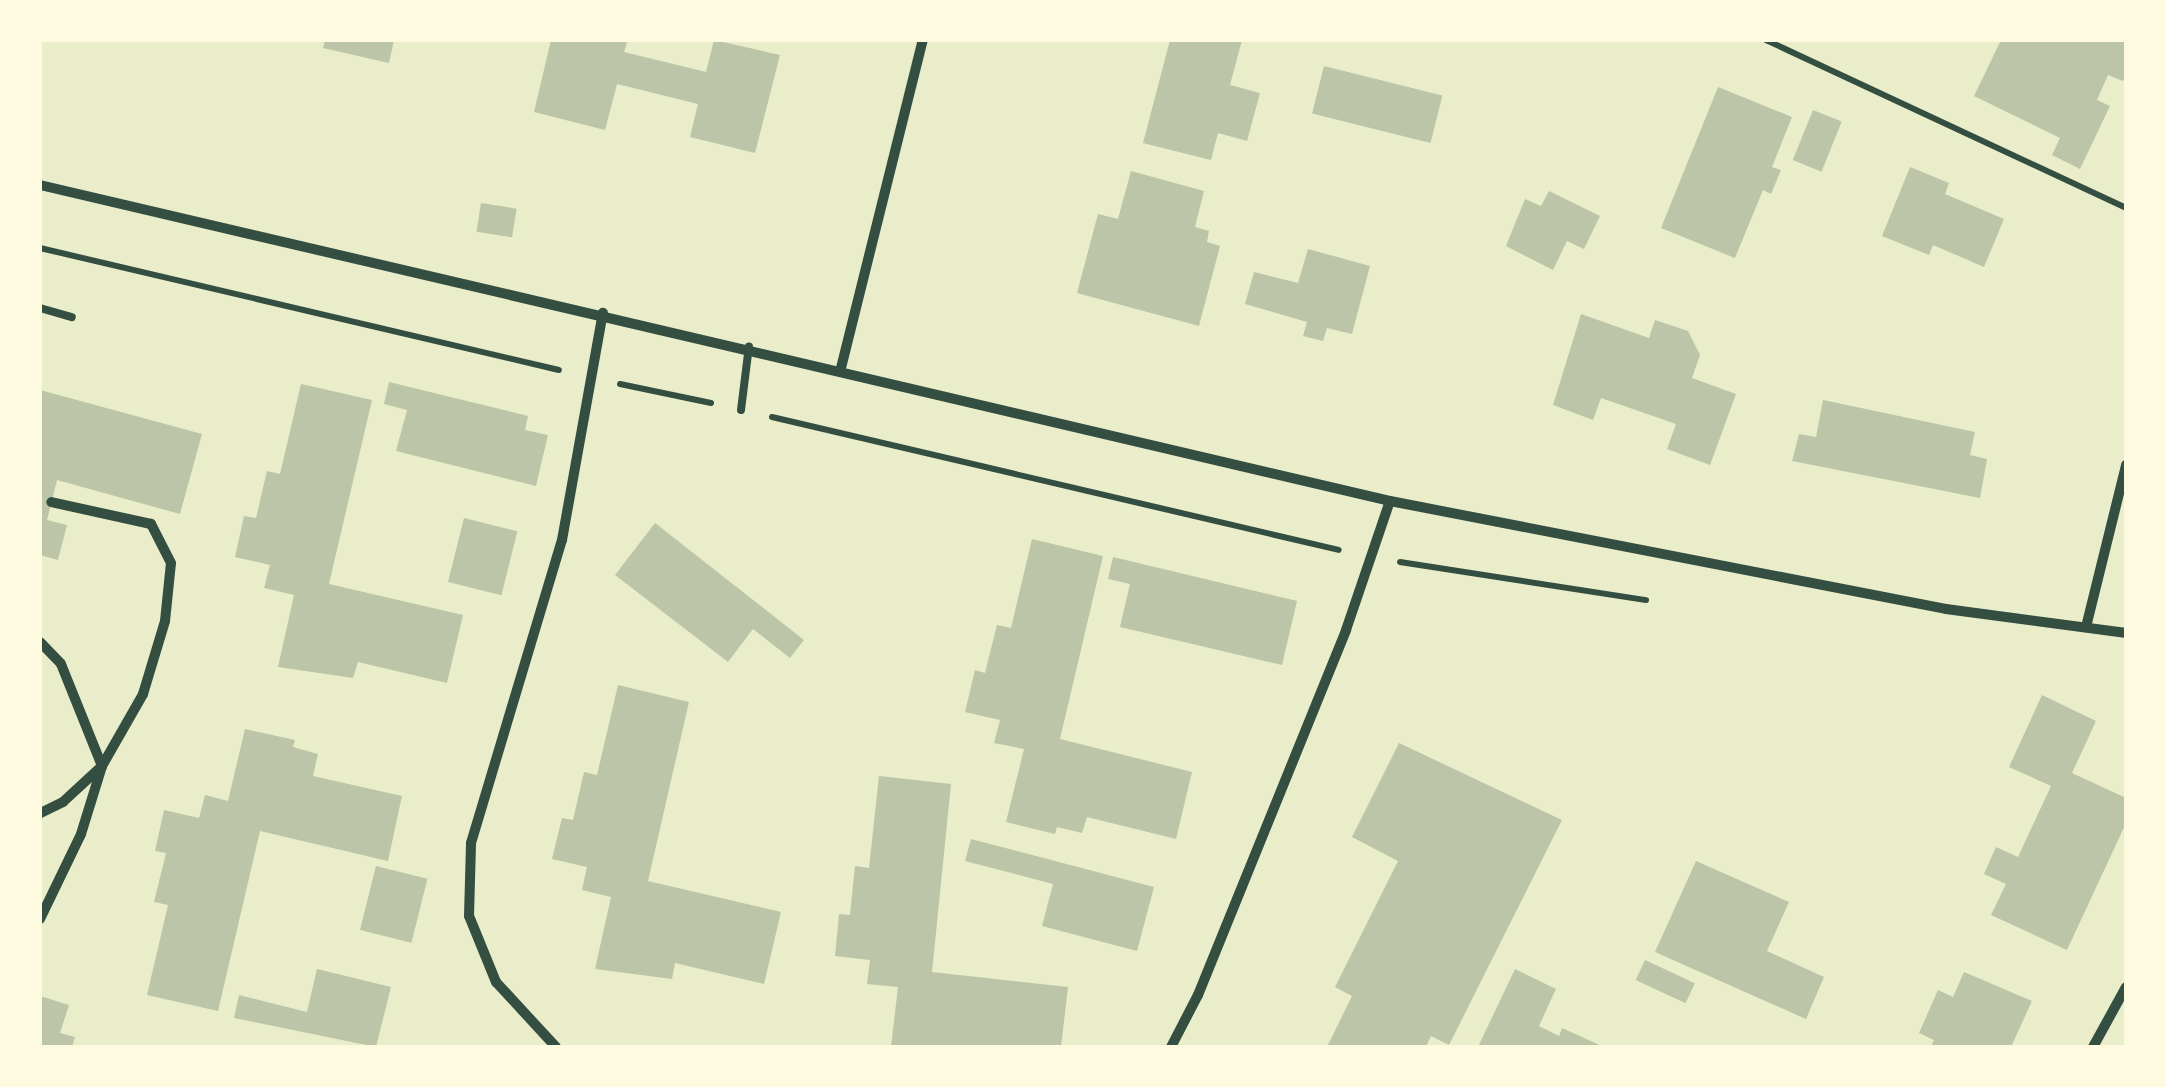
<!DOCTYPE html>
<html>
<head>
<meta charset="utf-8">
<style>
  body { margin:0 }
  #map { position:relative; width:2166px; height:1087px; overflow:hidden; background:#e9edc9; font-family:Rubik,sans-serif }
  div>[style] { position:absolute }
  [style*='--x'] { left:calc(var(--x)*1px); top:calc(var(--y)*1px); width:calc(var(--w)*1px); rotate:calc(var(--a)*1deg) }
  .building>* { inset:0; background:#bcc5a7; transform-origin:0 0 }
  .path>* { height:6px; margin:-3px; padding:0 3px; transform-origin:3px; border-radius:3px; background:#344e41 }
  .service>* { height:8px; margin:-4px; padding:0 4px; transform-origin:4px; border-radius:4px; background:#344e41 }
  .minor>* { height:10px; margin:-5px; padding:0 5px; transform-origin:5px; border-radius:5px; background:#344e41 }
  span { translate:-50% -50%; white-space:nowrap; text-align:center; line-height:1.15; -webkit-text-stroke:10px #fefae0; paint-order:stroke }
  .frame { position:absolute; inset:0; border:42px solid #fefae0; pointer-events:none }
</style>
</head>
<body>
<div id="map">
  <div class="building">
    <div style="clip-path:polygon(325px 40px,394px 40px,389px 63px,323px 48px)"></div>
    <div style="clip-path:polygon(551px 40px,628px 40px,624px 52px,706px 72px,714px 40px,780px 55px,755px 153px,690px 137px,698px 104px,617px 84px,605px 130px,534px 112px)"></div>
    <div style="clip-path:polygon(1170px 40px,1242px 40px,1230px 85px,1260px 93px,1247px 141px,1218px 133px,1211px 160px,1143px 143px)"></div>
    <div style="clip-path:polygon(2001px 40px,2126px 40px,2126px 75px,2123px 81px,2108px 75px,2097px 100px,2110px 106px,2080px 169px,2052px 155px,2060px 138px,1974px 96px)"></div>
    <div style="left:1324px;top:66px;width:122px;height:49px;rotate:14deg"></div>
    <div style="clip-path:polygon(1718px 87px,1792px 117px,1772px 167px,1781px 170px,1771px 194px,1763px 190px,1735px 258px,1661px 228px)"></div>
    <div style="left:1813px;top:110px;width:31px;height:54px;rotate:22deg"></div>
    <div style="clip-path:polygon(1910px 167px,1949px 183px,1945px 194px,2004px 219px,1984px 267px,1933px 245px,1929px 255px,1882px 236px)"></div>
    <div style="clip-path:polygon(1131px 171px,1204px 191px,1195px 227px,1209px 231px,1207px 242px,1220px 246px,1199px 326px,1077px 293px,1098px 214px,1118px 219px)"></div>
    <div style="clip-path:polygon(1549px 191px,1600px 216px,1584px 249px,1567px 241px,1553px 270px,1506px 246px,1525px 199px,1541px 206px)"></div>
    <div style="left:481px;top:203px;width:36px;height:29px;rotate:9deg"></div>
    <div style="clip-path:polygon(1308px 249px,1370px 266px,1352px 334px,1327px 328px,1323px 341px,1303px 336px,1307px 322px,1245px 304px,1254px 272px,1298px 283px)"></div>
    <div style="clip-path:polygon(1581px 314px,1649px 338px,1655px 320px,1688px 331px,1700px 355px,1692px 378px,1736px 394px,1710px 465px,1667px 449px,1676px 424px,1601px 398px,1593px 420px,1553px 405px)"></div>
    <div style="clip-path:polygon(389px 382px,528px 416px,525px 430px,548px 435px,536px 486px,396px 451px,407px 410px,384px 404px)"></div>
    <div style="clip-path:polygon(301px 384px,372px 400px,329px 584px,463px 615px,447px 683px,358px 662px,353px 678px,278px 667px,294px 595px,264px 588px,270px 565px,235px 557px,244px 516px,256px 518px,267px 471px,280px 474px)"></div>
    <div style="clip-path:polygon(40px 390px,202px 434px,180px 514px,57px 480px,47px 520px,67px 525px,58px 560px,40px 555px)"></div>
    <div style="clip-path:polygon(1823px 400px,1975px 432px,1970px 455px,1987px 459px,1980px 498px,1792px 461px,1799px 434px,1816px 437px)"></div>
    <div style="left:464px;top:518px;width:55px;height:66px;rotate:14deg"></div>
    <div style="clip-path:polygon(655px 523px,804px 640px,790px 658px,753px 629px,728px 662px,615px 575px)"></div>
    <div style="clip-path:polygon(1032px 539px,1103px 556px,1060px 739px,1192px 772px,1176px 839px,1087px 817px,1082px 833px,1057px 827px,1055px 834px,1006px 822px,1024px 749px,994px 743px,1000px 720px,965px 712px,975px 670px,985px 673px,997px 625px,1011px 628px)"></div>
    <div style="clip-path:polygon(1113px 557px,1297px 601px,1282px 665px,1120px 627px,1130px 584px,1108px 579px)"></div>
    <div style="clip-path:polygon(618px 685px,689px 702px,648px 881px,781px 912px,764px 984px,675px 963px,672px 979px,595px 969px,611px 897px,582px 890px,587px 867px,552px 859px,562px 818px,573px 820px,584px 772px,597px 775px)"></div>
    <div style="clip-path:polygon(2042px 695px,2096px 721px,2072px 773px,2126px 798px,2126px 823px,2067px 950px,1991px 915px,2006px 884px,1984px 874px,1996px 847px,2018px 857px,2051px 786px,2009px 767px)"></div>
    <div style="clip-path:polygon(245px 729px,295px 740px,293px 747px,318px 754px,313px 776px,402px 796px,388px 861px,260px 831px,218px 1011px,147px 995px,168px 905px,154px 902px,166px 853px,155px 851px,164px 810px,199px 818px,205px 795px,228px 801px)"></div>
    <div style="clip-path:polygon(1399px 743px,1562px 820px,1449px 1045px,1431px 1036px,1426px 1047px,1327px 1047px,1352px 996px,1335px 987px,1398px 861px,1352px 837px)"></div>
    <div style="clip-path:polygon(879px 776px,951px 784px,932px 972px,1068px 987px,1061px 1047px,891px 1047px,898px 987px,867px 984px,870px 960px,835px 956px,839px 914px,850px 915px,855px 866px,869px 868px)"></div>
    <div style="clip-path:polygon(971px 839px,1154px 887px,1137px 951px,1042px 926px,1053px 884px,965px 861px)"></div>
    <div style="clip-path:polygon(1696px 861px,1789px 902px,1767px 951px,1824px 977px,1806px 1019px,1655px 952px)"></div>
    <div style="left:376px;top:866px;width:53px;height:66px;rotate:14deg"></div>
    <div style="left:1645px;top:960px;width:55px;height:22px;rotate:25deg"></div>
    <div style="clip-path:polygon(317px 969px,391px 987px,376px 1047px,234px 1018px,239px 995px,307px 1012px)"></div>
    <div style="clip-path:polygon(1515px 969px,1556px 989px,1539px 1026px,1559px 1036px,1562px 1028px,1604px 1047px,1478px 1047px)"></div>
    <div style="clip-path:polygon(1964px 972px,2032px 1001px,2011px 1047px,1931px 1047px,1934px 1040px,1919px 1033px,1938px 990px,1953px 997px)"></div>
    <div style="clip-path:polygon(40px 996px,69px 1005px,60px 1033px,75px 1037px,72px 1047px,40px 1047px)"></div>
  </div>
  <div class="path">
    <div style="--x:1766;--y:40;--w:397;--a:25"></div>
    <div style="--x:40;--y:248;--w:533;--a:13.23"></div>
    <div style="--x:620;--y:384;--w:93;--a:11.8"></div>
    <div style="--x:772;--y:417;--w:582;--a:13.2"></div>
    <div style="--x:1400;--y:562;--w:249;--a:8.8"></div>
  </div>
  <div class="service">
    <div style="--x:40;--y:308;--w:33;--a:16"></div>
    <div style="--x:741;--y:410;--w:64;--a:-82.9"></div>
  </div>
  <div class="minor">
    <div style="--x:40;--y:185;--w:1386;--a:13.17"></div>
    <div style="--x:1390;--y:501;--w:566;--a:10.99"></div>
    <div style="--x:1946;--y:609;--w:182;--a:7.6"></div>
    <div style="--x:841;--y:368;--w:338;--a:-76"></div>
    <div style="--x:2086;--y:627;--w:167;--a:-76.1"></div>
    <div style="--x:40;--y:642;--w:30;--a:46"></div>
    <div style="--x:61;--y:664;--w:110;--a:68.1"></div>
    <div style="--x:102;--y:766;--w:53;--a:137.3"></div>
    <div style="--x:63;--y:802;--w:25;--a:154"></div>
    <div style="--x:40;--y:919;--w:94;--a:-64.2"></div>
    <div style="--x:81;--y:834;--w:71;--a:-72.8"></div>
    <div style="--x:102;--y:766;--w:83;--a:-60.3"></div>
    <div style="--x:143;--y:694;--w:76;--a:-73.2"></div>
    <div style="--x:165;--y:621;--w:58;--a:-84.1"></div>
    <div style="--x:171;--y:563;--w:44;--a:-117.1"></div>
    <div style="--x:151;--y:524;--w:102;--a:-167.6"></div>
    <div style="--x:556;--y:1047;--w:88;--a:-132.7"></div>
    <div style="--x:496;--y:982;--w:71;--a:-112.2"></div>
    <div style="--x:469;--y:916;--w:73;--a:-88.4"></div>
    <div style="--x:471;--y:843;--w:316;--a:-73.3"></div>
    <div style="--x:562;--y:540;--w:231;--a:-79.8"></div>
    <div style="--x:1171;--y:1047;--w:59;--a:-62.6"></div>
    <div style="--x:1198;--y:995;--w:394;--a:-67.9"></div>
    <div style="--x:1346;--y:630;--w:136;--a:-71.2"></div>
    <div style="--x:2093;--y:1047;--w:68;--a:-61.2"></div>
  </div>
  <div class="frame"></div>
</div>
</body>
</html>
